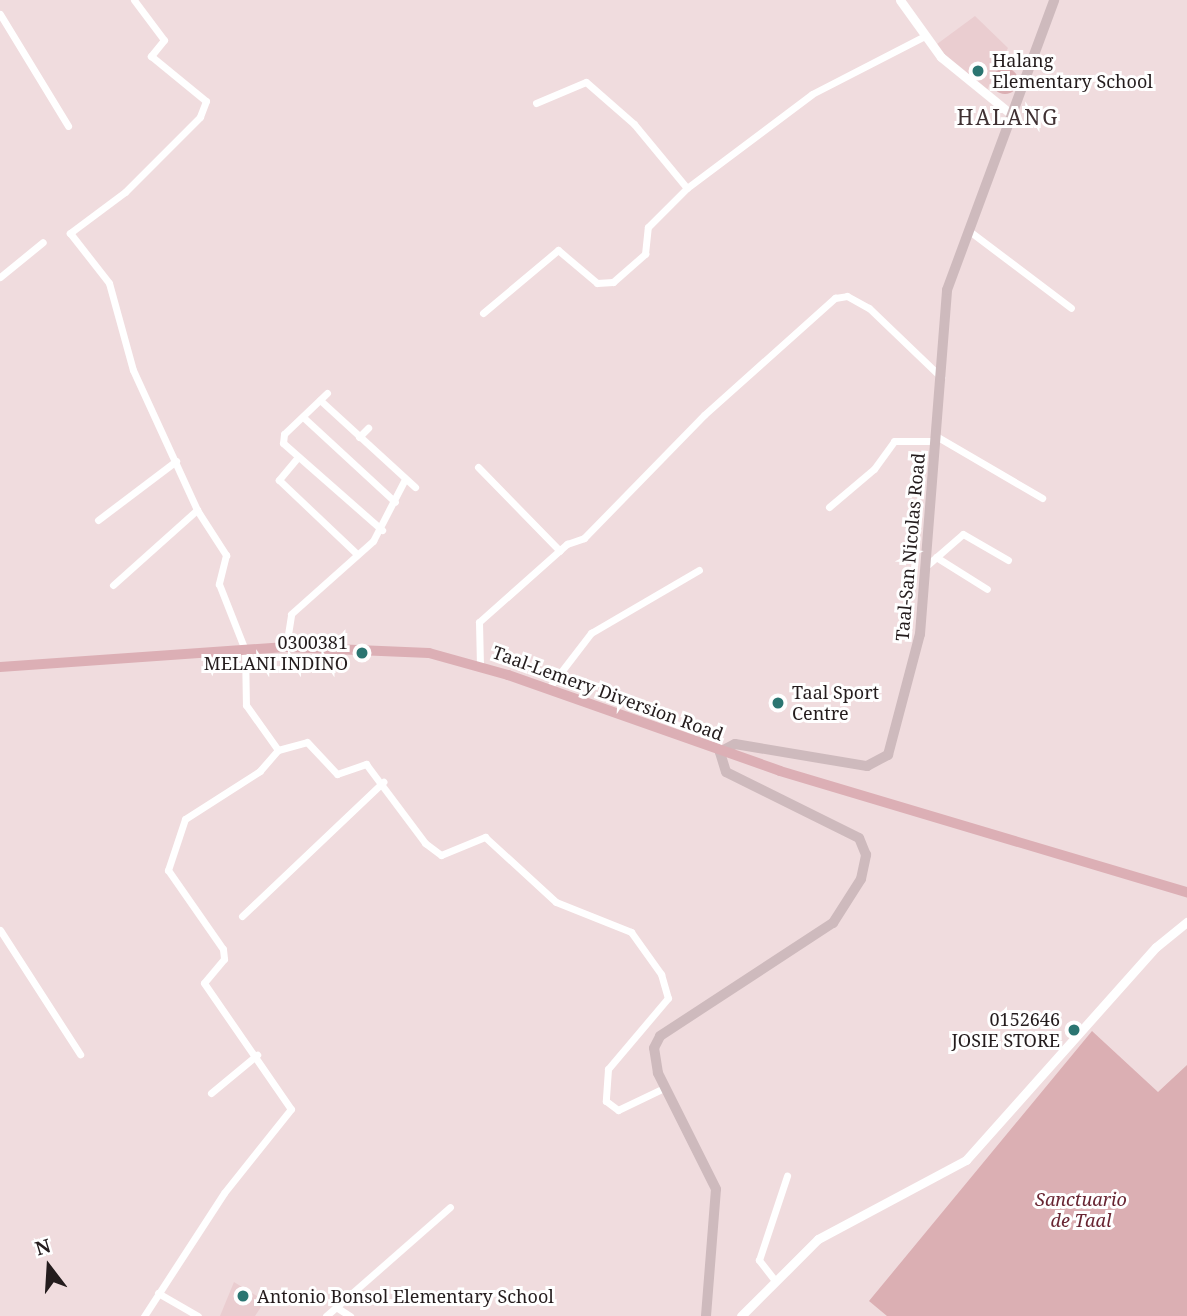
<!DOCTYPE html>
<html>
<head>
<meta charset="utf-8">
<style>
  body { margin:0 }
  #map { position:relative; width:1187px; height:1316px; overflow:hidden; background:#f0dcde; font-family:"Noto Serif",serif }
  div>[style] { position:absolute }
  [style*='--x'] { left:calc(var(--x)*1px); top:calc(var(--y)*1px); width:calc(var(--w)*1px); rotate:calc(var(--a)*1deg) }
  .built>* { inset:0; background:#eacdd0 }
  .green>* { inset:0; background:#dbafb3 }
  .round { border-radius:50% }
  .minor>* { height:7px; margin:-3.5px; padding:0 3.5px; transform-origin:3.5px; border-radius:3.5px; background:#fff }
  .tertiary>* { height:9px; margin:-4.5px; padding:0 4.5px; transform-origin:4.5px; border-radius:4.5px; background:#fff }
  .secondary>* { height:10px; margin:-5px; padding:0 5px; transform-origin:5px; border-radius:5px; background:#cebabd }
  .primary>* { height:10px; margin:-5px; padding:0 5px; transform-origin:5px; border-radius:5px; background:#dcafb5 }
  .dots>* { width:19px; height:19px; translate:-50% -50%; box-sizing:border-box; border:4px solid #fff; border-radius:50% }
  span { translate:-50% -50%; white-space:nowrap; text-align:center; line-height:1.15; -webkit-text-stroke:6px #fff; paint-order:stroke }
  .poi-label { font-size:18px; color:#241c1d }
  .left { translate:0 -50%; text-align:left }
  .right { translate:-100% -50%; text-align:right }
  .street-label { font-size:18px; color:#241c1d }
  .park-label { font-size:18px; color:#682532; font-style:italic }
  .quarter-label { font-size:21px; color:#403133; letter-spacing:2px }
  .north { position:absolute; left:14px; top:1232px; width:70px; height:70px; -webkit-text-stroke:5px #fff; paint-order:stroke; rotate:343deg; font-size:19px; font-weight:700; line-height:28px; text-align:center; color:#241c1d }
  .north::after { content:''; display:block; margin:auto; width:24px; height:32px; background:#241c1d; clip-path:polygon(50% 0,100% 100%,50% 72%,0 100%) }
</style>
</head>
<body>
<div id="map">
  <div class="built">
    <div style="clip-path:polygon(975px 16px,1008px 48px,985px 94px,933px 47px)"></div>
    <div style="clip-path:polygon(234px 1282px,265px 1301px,255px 1316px,220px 1316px)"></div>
  </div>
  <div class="green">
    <div class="round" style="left:992px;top:68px;width:26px;height:26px"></div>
    <div style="clip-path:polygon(1092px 1031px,1158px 1092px,1187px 1065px,1187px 1316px,887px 1316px,869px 1301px)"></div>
  </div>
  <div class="minor">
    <div style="--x:134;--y:0;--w:50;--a:53.1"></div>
    <div style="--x:164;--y:40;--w:21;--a:129"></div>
    <div style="--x:151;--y:56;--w:71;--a:39.3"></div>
    <div style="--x:206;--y:101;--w:17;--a:111"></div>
    <div style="--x:200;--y:117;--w:106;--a:135"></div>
    <div style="--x:125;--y:192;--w:69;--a:143.3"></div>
    <div style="--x:70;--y:233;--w:63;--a:52"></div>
    <div style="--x:109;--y:283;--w:90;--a:74.6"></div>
    <div style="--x:133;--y:370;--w:154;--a:65.4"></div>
    <div style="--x:197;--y:510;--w:54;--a:57.2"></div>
    <div style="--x:226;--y:555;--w:30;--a:104"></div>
    <div style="--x:219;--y:584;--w:71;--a:68.5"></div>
    <div style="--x:245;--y:650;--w:55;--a:89"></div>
    <div style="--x:246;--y:705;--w:55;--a:54.6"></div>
    <div style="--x:278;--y:750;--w:28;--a:131"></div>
    <div style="--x:260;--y:771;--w:89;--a:147.4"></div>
    <div style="--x:185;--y:819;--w:54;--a:108.4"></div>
    <div style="--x:168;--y:870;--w:96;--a:55.2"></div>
    <div style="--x:223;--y:949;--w:10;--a:84"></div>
    <div style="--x:224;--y:959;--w:31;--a:130"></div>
    <div style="--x:204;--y:983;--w:153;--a:55.4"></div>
    <div style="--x:291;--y:1109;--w:107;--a:128.6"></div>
    <div style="--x:224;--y:1193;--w:147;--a:123"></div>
    <div style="--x:0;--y:14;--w:131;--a:58.7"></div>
    <div style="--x:536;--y:103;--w:54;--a:-22.8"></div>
    <div style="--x:586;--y:82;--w:64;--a:41.2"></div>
    <div style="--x:634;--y:124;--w:83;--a:50.4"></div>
    <div style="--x:687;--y:188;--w:156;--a:-36.9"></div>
    <div style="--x:812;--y:94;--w:127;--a:-27.2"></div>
    <div style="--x:968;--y:230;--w:129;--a:37.1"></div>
    <div style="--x:0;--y:277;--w:55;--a:-39.1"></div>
    <div style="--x:483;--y:313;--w:98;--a:-40"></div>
    <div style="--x:558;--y:250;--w:51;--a:40.2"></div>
    <div style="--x:597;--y:283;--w:16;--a:-4"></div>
    <div style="--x:613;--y:282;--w:43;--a:-41.2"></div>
    <div style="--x:645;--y:254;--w:27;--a:-84"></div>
    <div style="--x:648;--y:227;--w:55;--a:-45"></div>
    <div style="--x:327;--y:393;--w:59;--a:136.4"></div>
    <div style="--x:284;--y:434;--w:9;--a:96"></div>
    <div style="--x:283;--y:443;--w:132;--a:41.3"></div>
    <div style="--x:320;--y:400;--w:129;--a:42.5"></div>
    <div style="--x:303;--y:417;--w:125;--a:42.7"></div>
    <div style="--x:936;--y:436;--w:123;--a:30.3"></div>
    <div style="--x:359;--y:437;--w:13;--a:-45"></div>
    <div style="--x:298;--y:457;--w:30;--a:130"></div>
    <div style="--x:279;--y:480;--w:108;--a:43.5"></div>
    <div style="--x:478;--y:467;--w:117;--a:45.7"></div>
    <div style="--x:829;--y:507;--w:59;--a:-40.2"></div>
    <div style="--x:874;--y:469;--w:34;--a:-54"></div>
    <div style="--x:894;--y:441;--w:41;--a:0"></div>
    <div style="--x:98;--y:520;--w:98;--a:-37.1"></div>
    <div style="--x:936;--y:557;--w:60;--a:32.1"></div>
    <div style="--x:925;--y:567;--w:50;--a:-41"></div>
    <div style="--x:963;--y:534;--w:52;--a:30"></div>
    <div style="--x:113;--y:585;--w:113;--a:-41.8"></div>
    <div style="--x:286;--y:647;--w:33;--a:-81"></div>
    <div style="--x:291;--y:614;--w:110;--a:-41.7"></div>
    <div style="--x:373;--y:541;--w:70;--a:-62.7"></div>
    <div style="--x:480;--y:666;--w:44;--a:-91.3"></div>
    <div style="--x:479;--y:622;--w:118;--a:-41.6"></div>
    <div style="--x:567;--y:544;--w:18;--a:-19"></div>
    <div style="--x:584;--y:538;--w:172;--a:-45.7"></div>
    <div style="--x:704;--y:415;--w:176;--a:-41.8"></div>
    <div style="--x:835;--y:298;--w:12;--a:-9"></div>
    <div style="--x:847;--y:296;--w:25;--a:29"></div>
    <div style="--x:869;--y:308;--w:100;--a:43.8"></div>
    <div style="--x:548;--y:689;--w:71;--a:-52.5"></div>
    <div style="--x:591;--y:633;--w:125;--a:-30.3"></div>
    <div style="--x:278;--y:750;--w:30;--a:-15"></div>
    <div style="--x:307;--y:742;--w:44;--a:46.8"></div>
    <div style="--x:337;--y:774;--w:31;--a:-19"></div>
    <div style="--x:366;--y:764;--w:99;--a:53.2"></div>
    <div style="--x:425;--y:843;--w:20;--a:37"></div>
    <div style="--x:441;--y:855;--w:48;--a:-22.2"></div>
    <div style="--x:485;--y:837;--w:96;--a:42.5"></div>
    <div style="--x:556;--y:902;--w:81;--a:21.8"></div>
    <div style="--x:631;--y:932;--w:52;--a:54.5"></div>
    <div style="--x:661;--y:974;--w:25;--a:74"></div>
    <div style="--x:668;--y:998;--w:93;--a:130.2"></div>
    <div style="--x:608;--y:1069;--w:32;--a:94"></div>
    <div style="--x:606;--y:1101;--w:15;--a:37"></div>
    <div style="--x:618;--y:1110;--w:53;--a:-25.6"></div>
    <div style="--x:242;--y:916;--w:195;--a:-43.5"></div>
    <div style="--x:0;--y:930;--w:148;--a:57.2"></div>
    <div style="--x:211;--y:1093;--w:60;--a:-39.6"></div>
    <div style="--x:773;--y:1278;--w:23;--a:-128"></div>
    <div style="--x:759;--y:1260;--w:89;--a:-71.6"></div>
    <div style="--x:158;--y:1293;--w:46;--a:29.9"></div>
    <div style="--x:336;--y:1307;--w:17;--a:33"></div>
    <div style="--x:326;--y:1316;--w:165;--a:-41.3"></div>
  </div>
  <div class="tertiary">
    <div style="--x:900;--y:0;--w:70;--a:54.3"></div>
    <div style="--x:941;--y:57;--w:90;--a:39.2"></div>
    <div style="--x:741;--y:1316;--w:109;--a:-45"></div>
    <div style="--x:818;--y:1239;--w:168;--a:-28.1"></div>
    <div style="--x:966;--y:1160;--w:285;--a:-48.3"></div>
    <div style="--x:1156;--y:947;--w:40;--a:-39"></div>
  </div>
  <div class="secondary">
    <div style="--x:706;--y:1316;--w:127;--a:-85.5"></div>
    <div style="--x:716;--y:1189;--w:130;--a:-116.6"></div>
    <div style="--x:658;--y:1073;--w:25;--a:-99"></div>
    <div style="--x:654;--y:1048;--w:13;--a:-63"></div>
    <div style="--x:660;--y:1036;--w:207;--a:-33.2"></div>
    <div style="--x:833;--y:923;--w:52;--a:-57.5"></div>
    <div style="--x:861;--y:879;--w:25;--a:-78"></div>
    <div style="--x:866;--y:855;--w:18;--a:-112"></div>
    <div style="--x:859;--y:838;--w:148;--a:-153.6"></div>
    <div style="--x:726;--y:772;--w:21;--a:-107"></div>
    <div style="--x:720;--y:752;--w:17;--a:-28"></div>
    <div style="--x:735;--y:744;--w:134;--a:9.5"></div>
    <div style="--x:867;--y:766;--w:24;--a:-28"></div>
    <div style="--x:888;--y:755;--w:125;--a:-75.2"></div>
    <div style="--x:920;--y:634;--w:345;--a:-85.5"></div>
    <div style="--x:947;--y:290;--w:309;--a:-69.7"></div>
  </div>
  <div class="primary">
    <div style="--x:0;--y:667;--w:287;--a:-4"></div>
    <div style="--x:286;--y:647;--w:143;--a:2.4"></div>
    <div style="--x:429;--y:653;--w:82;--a:15.6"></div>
    <div style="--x:508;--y:675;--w:288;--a:19.4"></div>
    <div style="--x:780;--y:771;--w:425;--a:16.6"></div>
  </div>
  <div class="dots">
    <div style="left:978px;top:71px;background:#2b7571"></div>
    <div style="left:362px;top:653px;background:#2b7571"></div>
    <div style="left:778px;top:703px;background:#2b7571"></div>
    <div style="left:1074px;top:1030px;background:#2b7571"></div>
    <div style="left:243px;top:1296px;background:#2b7571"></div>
  </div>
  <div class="poi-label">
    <span class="left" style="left:992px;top:71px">Halang<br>Elementary School</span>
    <span class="right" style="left:348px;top:653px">0300381<br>MELANI INDINO</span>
    <span class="left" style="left:792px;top:703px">Taal Sport<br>Centre</span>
    <span class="right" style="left:1060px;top:1030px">0152646<br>JOSIE STORE</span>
    <span class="left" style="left:257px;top:1296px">Antonio Bonsol Elementary School</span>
  </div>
  <div class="street-label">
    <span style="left:910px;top:547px;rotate:-85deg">Taal-San Nicolas Road</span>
    <span style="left:608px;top:693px;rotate:20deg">Taal-Lemery Diversion Road</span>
  </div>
  <div class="park-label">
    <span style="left:1081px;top:1210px">Sanctuario<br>de Taal</span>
  </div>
  <div class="quarter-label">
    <span style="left:1008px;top:117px">HALANG</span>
  </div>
  <div class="north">N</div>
</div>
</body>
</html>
